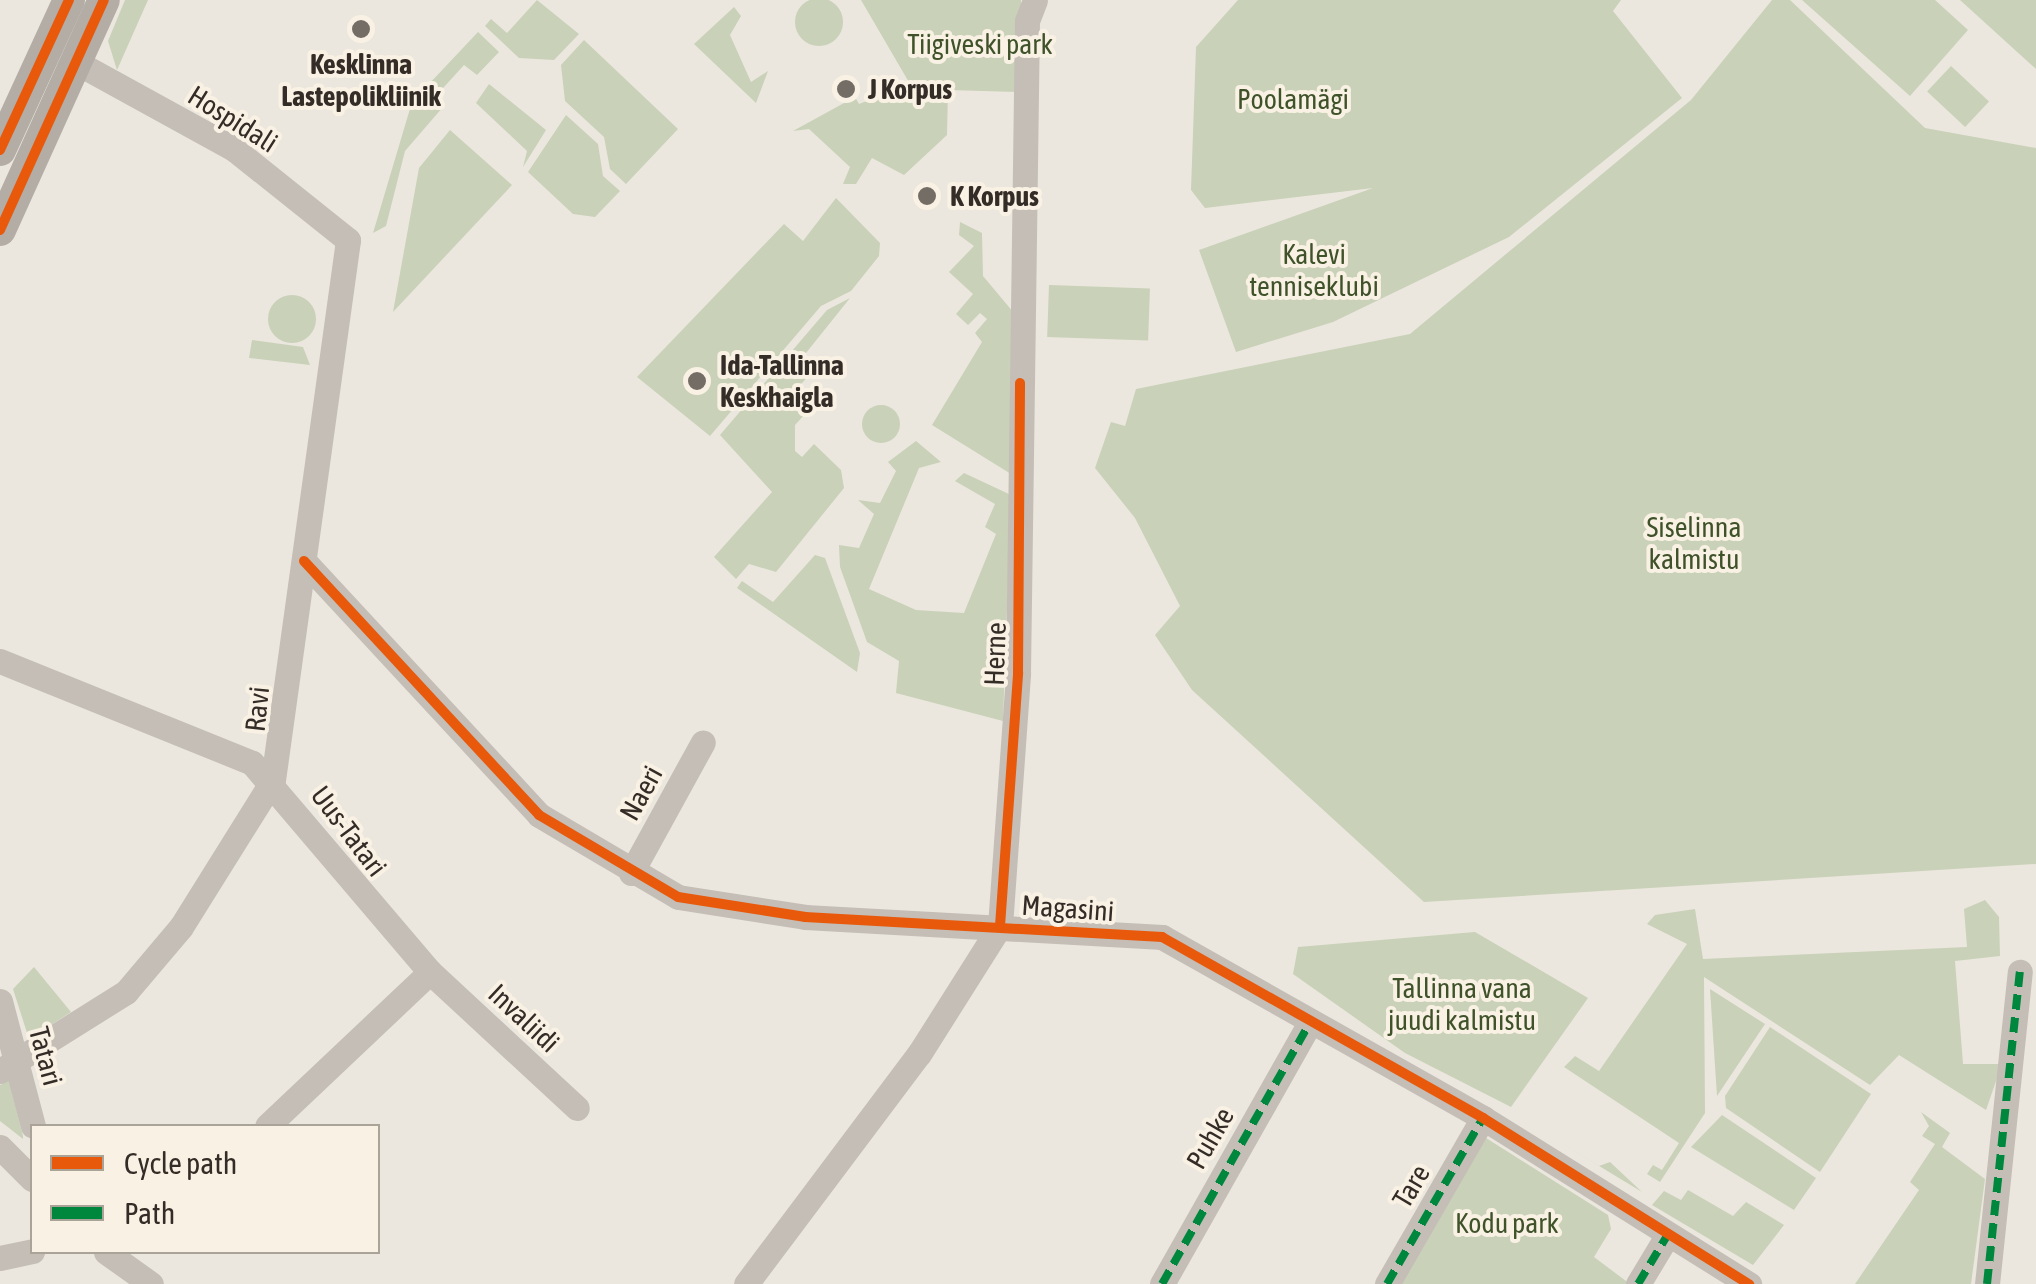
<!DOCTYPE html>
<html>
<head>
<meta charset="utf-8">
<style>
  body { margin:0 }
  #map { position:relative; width:2036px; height:1284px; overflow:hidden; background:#ebe7de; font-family:"Asap Condensed",sans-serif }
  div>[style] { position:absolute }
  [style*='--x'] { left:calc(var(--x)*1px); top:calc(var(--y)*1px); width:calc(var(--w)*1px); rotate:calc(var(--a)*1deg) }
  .green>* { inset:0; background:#c9d1b8; transform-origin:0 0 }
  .round { border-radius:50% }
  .minor>* { height:25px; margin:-12.5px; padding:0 12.5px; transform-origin:12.5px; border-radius:12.5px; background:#c4beb7 }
  .major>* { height:32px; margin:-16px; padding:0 16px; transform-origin:16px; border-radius:16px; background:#b3ada6 }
  .quiet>* { height:8px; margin-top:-4px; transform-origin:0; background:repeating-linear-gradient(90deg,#00873e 0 15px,transparent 0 23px) }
  .cycleway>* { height:10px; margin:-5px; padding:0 5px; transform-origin:5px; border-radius:5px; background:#e8590c }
  .dots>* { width:28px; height:28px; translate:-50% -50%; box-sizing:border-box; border:5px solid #f9f2e4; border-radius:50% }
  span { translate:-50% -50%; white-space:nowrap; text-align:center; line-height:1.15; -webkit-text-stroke:8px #f9f2e4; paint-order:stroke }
  .park-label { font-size:28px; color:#3f522a }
  .poi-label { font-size:28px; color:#342c26; font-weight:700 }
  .left { translate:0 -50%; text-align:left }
  .street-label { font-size:28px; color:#342c26 }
  .legend { position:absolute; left:30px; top:1124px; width:350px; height:130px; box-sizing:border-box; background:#f9f2e4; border:2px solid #aaa398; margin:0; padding:12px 18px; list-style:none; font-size:30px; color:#342c26 }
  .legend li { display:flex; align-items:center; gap:20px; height:50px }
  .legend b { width:50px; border:2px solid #aaa398 }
</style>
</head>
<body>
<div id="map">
  <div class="green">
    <div class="round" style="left:795px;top:-2px;width:48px;height:48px"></div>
    <div style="clip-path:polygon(125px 0,148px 0,117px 70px,108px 41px)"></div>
    <div style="clip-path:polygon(537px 0,579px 34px,554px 60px,519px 58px,485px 26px,491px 19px,507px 33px)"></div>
    <div style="clip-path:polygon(861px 0,1021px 0,1021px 92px,948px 90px,947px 135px,904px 175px,872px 158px,856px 184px,843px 184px,850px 167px,809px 129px,793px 131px,855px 97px,859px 104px,910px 84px)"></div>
    <div style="clip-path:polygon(1238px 0,1621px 0,1613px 11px,1682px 98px,1509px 237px,1333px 322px,1236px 352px,1199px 250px,1373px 188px,1205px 208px,1191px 190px,1196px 47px)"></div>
    <div style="clip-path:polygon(1772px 0,1790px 0,1925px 128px,2036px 148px,2036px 864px,1424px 902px,1192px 690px,1155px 635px,1180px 606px,1135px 518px,1095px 468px,1111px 422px,1125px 426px,1136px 389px,1410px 334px,1691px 100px)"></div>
    <div style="clip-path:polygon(1802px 0,1935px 0,1968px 30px,1910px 96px)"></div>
    <div style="clip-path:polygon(1960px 0,2036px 0,2036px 69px)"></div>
    <div style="clip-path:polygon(734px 7px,741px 16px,730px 35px,751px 82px,768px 71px,756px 103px,694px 44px)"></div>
    <div style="clip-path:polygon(478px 32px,499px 52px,477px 75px,464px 65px,434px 98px,443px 107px,405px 151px,386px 226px,373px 233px,412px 102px)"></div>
    <div style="clip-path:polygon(584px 40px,678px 129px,626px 184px,610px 169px,604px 137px,565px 101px,561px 65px)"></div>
    <div style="left:1951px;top:66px;width:52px;height:35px;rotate:43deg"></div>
    <div style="clip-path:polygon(489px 84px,546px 130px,523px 167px,527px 151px,476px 103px)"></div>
    <div style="clip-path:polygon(566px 115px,598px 144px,603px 176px,620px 191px,595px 217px,573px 214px,528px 172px)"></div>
    <div style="clip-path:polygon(450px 130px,512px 185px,393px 312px,419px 168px)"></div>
    <div style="clip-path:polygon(836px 198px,880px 243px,879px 256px,851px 291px,821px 306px,710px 436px,637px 377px,784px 224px,803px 241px)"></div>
    <div style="clip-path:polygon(960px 222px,982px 233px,983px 276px,1014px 313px,1011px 474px,932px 425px,982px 342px,975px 333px,987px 319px,980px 313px,968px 325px,956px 314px,973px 294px,949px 272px,974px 246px,959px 235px)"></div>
    <div style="left:1049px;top:285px;width:101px;height:52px;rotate:2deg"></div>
    <div class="round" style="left:268px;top:295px;width:48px;height:48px"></div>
    <div style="clip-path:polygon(850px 298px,802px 358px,814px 370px,790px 396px,807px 412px,795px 425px,795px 451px,802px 457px,814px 444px,841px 470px,844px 488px,776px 572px,749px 564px,736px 579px,714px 557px,772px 492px,720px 435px,827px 310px)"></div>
    <div style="clip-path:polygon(252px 340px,303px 347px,310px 365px,249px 358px)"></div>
    <div class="round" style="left:862px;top:405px;width:38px;height:38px"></div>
    <div style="clip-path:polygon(916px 441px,941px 462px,919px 468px,869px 589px,916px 610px,964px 613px,996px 534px,985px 527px,995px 504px,955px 481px,964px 473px,1011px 495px,1003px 721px,896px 693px,899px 661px,867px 642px,840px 567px,839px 545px,859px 548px,874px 514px,858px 500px,880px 503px,896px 471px,888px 462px)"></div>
    <div style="clip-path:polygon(815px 555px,825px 558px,860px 653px,857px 672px,737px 588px,742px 581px,773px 602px)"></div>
    <div style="clip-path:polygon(1985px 900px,1999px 917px,2000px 956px,1955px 961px,1963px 1064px,2002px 1064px,1986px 1110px,1899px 1055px,1870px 1085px,1704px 977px,1705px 1113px,1660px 1182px,1647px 1174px,1653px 1165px,1662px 1170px,1679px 1143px,1564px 1067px,1575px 1056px,1599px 1071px,1687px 944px,1647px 924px,1655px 915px,1695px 909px,1703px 959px,1967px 947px,1964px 909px)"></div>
    <div style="clip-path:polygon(1475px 932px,1588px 998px,1511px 1107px,1405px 1053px,1293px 974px,1298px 947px)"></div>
    <div style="clip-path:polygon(34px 967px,71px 1012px,29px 1039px,13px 989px)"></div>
    <div style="clip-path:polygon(1710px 989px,1765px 1024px,1717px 1096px)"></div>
    <div style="clip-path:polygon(1770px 1027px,1871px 1094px,1820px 1172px,1726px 1108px,1725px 1096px)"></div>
    <div style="clip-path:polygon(9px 1080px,23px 1136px,23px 1139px,0 1121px,0 1085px)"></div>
    <div style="clip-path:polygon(1921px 1112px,1950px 1133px,1942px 1147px,1985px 1179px,1971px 1284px,1855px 1284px,1919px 1190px,1910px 1182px,1935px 1144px,1922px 1136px,1929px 1126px)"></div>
    <div style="clip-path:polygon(1722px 1115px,1816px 1178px,1794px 1210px,1691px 1147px)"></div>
    <div style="clip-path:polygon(1535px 1127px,1599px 1166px,1610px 1162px,1642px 1192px)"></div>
    <div style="clip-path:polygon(1486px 1138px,1608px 1215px,1611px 1229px,1594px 1257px,1630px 1284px,1401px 1284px)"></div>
    <div style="clip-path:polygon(1688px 1190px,1733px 1216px,1746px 1202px,1784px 1225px,1753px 1265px,1652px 1205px,1664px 1191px,1681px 1200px)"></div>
  </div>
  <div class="minor">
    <div style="--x:304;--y:561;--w:346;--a:47.2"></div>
    <div style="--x:539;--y:815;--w:161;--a:30.5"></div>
    <div style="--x:678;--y:897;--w:129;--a:8.9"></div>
    <div style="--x:805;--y:917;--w:358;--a:3.2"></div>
    <div style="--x:1162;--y:937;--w:369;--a:29.4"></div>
    <div style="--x:1483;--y:1118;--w:314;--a:32"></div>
    <div style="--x:0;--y:661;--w:272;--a:22"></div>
    <div style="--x:252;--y:763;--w:275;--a:49.6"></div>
    <div style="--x:430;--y:972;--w:224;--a:136.6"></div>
    <div style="--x:631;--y:873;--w:149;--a:-61.2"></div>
    <div style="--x:430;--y:972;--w:200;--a:42.8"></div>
    <div style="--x:0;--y:1001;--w:129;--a:75.2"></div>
    <div style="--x:0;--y:1071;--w:149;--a:-32.1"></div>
    <div style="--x:126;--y:992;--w:85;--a:-49.8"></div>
    <div style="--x:181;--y:927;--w:173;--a:-58"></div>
    <div style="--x:273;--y:780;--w:545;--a:-82.09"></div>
    <div style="--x:348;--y:240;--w:146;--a:-141.4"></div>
    <div style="--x:234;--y:149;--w:180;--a:-151.2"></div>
    <div style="--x:0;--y:1147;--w:45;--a:45"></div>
    <div style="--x:106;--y:1252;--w:55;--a:35.4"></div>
    <div style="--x:0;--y:1258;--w:33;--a:-12"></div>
    <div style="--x:746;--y:1284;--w:288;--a:-53.1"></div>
    <div style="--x:919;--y:1054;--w:151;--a:-57.7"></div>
    <div style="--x:1000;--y:926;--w:254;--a:-85.9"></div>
    <div style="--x:1018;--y:673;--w:652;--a:-89.21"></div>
    <div style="--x:1027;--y:21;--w:22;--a:-69"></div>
    <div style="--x:1162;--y:1284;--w:302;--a:-60.5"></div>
    <div style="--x:1387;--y:1284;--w:192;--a:-60"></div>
    <div style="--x:1638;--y:1284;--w:56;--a:-58.9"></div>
    <div style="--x:1987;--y:1284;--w:314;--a:-84"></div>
  </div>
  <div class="major">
    <div style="--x:0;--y:150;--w:165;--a:-65.3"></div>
    <div style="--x:0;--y:230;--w:252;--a:-65.7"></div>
  </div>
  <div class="quiet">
    <div style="--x:1162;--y:1284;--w:302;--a:-60.5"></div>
    <div style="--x:1387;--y:1284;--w:192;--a:-60"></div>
    <div style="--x:1638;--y:1284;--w:56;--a:-58.9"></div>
    <div style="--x:1987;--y:1284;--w:314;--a:-84"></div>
  </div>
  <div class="cycleway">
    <div style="--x:0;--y:150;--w:165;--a:-65.3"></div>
    <div style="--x:0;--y:230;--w:252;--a:-65.7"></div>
    <div style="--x:304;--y:561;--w:346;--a:47.2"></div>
    <div style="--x:539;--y:815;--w:161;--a:30.5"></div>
    <div style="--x:678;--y:897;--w:129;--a:8.9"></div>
    <div style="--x:805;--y:917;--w:358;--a:3.2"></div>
    <div style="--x:1162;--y:937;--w:369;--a:29.4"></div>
    <div style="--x:1483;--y:1118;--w:314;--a:32"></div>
    <div style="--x:1000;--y:926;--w:254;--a:-85.9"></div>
    <div style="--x:1018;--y:673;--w:290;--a:-89.6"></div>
  </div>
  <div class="dots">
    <div style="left:361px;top:29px;background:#746d66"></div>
    <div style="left:846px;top:89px;background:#746d66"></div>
    <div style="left:927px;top:196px;background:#746d66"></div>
    <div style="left:697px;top:381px;background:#746d66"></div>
  </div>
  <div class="park-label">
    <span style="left:980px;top:44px">Tiigiveski park</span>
    <span style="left:1293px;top:99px">Poolamägi</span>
    <span style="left:1314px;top:270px">Kalevi<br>tenniseklubi</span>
    <span style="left:1694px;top:543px">Siselinna<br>kalmistu</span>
    <span style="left:1462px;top:1004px">Tallinna vana<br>juudi kalmistu</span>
    <span style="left:1507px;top:1223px">Kodu park</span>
  </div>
  <div class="poi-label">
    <span style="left:361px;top:80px">Kesklinna<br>Lastepolikliinik</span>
    <span class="left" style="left:868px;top:89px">J Korpus</span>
    <span class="left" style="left:950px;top:196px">K Korpus</span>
    <span class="left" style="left:720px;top:381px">Ida-Tallinna<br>Keskhaigla</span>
  </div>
  <div class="street-label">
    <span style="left:233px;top:119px;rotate:32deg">Hospidali</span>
    <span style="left:995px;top:654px;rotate:-88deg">Herne</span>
    <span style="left:257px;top:709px;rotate:-84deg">Ravi</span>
    <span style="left:641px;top:793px;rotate:-61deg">Naeri</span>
    <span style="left:349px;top:831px;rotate:53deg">Uus-Tatari</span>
    <span style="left:1068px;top:908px;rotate:4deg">Magasini</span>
    <span style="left:524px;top:1018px;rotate:43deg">Invaliidi</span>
    <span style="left:46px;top:1056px;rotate:75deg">Tatari</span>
    <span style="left:1210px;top:1138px;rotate:-60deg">Puhke</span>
    <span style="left:1411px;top:1186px;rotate:-59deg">Tare</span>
  </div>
  <ul class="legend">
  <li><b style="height:12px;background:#e8590c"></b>Cycle path</li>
  <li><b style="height:12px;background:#00873e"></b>Path</li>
  </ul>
</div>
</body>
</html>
